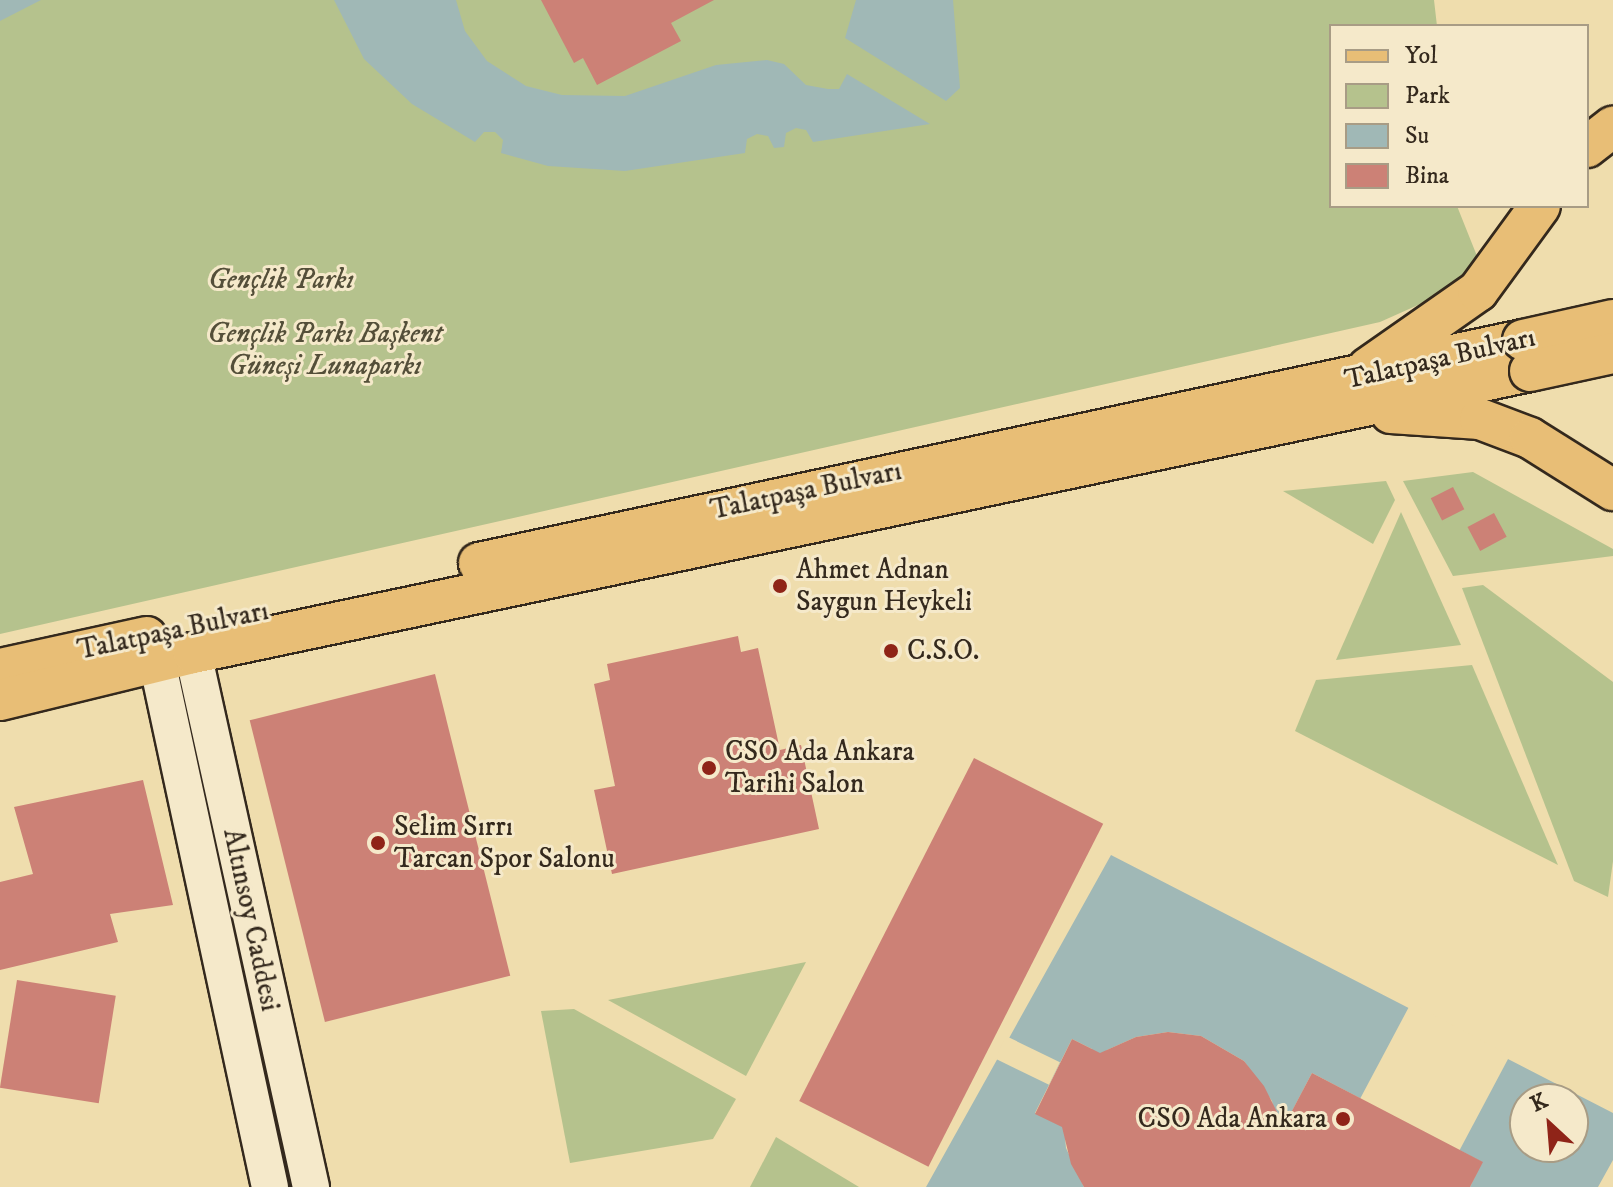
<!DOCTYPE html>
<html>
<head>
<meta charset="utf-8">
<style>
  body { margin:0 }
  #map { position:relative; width:1613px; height:1187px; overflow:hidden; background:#efddad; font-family:"IM FELL DW Pica",serif }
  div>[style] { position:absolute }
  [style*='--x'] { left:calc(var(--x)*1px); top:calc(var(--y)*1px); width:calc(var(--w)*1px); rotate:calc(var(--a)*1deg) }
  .green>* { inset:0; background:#b5c28d }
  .water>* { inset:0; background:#a0b8b6 }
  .pier>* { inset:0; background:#efddad; transform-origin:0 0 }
  .building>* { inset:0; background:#cc8176; transform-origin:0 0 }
  .roads { filter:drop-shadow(2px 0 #34291d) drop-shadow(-2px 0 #34291d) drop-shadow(0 2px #34291d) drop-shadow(0 -2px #34291d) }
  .secondary>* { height:36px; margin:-18px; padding:0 18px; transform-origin:18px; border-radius:18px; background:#f5e9ca }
  .primary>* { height:40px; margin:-20px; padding:0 20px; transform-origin:20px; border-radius:20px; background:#e8be76 }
  .bridges { filter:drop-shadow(2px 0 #34291d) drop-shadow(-2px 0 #34291d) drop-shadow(0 2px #34291d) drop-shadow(0 -2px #34291d) }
  .primary-bridge>* { height:40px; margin:-20px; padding:0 20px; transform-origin:20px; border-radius:20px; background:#e8be76 }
  .dots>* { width:22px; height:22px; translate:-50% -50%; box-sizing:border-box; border:4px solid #f5e9ca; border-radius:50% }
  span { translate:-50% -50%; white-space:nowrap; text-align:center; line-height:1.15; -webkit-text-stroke:6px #f5e9ca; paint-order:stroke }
  .park-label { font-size:28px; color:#544f39; font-style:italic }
  .street-label { font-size:28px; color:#34291d }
  .poi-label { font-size:28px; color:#34291d }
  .left { translate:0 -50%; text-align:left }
  .right { translate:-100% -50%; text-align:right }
  .legend { position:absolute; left:1329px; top:24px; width:260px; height:184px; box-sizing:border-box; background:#f5e9ca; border:2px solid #a89c85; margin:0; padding:10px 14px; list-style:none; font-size:24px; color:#34291d }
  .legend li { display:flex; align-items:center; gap:16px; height:40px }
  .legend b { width:40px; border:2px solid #a89c85 }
  .north { position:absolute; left:1509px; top:1083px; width:80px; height:80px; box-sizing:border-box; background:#f5e9ca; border:2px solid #a89c85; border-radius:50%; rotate:334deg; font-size:22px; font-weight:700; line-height:32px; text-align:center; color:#34291d }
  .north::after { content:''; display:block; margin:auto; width:28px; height:36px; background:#8f2418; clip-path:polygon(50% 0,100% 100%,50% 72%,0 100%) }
</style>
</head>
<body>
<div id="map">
  <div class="green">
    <div style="clip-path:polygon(0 0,1434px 0,1437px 26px,1331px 26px,1331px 206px,1457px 206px,1479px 261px,1436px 297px,1380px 322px,0 634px)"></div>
    <div style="clip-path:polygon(1473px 472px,1613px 549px,1613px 556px,1453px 576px,1403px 481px)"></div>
    <div style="clip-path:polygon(1386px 481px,1395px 500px,1373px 544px,1283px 491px)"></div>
    <div style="clip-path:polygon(1401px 512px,1461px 645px,1336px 660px)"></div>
    <div style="clip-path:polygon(1483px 585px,1613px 682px,1613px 861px,1608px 897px,1574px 881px,1462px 588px)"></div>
    <div style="clip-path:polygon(1472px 665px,1558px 865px,1295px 731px,1316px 680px)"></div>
    <div style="clip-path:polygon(806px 962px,746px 1076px,608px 1000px)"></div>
    <div style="clip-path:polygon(574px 1009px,736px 1099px,713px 1139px,570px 1163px,541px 1011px)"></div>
    <div style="clip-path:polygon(776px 1137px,859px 1187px,750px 1187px)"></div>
  </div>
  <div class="water">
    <div style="clip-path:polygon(0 0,41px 0,0 21px)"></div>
    <div style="clip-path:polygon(334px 0,456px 0,465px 31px,487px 61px,526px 86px,562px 95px,625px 96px,716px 65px,767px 60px,784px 64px,806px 85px,828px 89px,839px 89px,847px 74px,930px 124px,813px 142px,806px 130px,796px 128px,786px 133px,784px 147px,774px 148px,768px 136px,757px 134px,747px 139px,745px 153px,625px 171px,548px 166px,501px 153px,503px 140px,495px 132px,484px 132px,475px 142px,412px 104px,364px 59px)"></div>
    <div style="clip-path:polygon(856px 0,953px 0,960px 88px,946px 101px,845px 38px)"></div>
    <div style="clip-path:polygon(evenodd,1111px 855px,1613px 1113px,1613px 1160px,1598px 1187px,1470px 1187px,1482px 1162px,1312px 1073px,1279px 1136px,1272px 1101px,1244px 1061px,1201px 1036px,1168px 1032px,1136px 1037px,1107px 1050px,1081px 1072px,1092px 1049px,1072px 1039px,1035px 1113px,1055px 1123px,1063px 1115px,1066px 1148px,1084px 1187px,926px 1187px,1111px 855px,1525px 1099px,1573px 1099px,1573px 1147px,1525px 1147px,1525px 1099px)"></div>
  </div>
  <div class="pier">
    <div style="left:1411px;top:1003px;width:112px;height:109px;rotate:28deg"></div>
    <div style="left:1006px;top:1036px;width:60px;height:25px;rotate:26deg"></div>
  </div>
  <div class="building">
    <div style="clip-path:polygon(541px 0,714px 0,671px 23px,681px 41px,597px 85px,583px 58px,574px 63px)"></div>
    <div style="left:1453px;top:487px;width:25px;height:25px;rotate:63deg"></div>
    <div style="left:1494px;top:513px;width:27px;height:30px;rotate:62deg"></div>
    <div style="clip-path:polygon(738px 636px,741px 652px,758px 648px,780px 750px,801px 745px,819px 829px,612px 874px,594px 790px,615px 786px,594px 684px,610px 680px,607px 664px)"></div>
    <div style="left:435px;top:674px;width:311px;height:191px;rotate:76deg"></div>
    <div style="left:974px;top:758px;width:145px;height:385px;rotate:27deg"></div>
    <div style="clip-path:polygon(143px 780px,173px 905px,110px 914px,118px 942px,0 970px,0 882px,33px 874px,14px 807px)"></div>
    <div style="left:17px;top:980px;width:100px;height:109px;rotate:9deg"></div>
    <div style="clip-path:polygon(1168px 1032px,1201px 1036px,1244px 1061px,1264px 1086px,1284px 1126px,1312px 1073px,1483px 1162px,1470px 1187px,1084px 1187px,1071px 1164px,1062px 1127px,1035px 1114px,1072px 1039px,1100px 1053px,1136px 1037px)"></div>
  </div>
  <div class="roads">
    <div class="secondary">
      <div style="--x:193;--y:653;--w:547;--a:77.54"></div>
      <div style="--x:157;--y:661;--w:538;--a:77.88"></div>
    </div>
    <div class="primary">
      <div style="--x:1587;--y:147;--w:33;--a:-38"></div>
      <div style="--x:1368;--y:368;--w:134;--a:-35"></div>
      <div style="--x:1478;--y:291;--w:105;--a:-53.9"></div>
      <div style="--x:1391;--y:413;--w:89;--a:3.9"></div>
      <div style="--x:1480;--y:419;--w:53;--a:20.8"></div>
      <div style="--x:1530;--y:438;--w:98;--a:32.1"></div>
      <div style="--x:479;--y:563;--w:1068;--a:-12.06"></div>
      <div style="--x:0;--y:669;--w:150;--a:-12.3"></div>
      <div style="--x:0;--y:700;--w:199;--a:-13.7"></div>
      <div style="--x:193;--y:653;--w:1366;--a:-11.91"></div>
    </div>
  </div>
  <div class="bridges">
    <div class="primary-bridge">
      <div style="--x:1523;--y:340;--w:92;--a:-12.5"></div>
      <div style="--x:1530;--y:371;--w:85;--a:-12.2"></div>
    </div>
  </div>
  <div class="dots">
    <div style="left:780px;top:586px;background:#8f2418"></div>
    <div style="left:891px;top:651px;background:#8f2418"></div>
    <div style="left:709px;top:768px;background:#8f2418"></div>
    <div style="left:378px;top:843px;background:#8f2418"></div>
    <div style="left:1343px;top:1119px;background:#8f2418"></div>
  </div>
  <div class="park-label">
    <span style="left:281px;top:280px">Gençlik Parkı</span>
    <span style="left:325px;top:350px">Gençlik Parkı Başkent<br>Güneşi Lunaparkı</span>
  </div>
  <div class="street-label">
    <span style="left:1440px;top:359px;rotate:-13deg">Talatpaşa Bulvarı</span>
    <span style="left:806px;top:491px;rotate:-12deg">Talatpaşa Bulvarı</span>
    <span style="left:173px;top:631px;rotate:-12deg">Talatpaşa Bulvarı</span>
    <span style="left:251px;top:920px;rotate:78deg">Altınsoy Caddesi</span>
  </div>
  <div class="poi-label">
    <span class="left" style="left:796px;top:586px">Ahmet Adnan<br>Saygun Heykeli</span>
    <span class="left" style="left:907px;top:651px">C.S.O.</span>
    <span class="left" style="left:725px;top:768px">CSO Ada Ankara<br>Tarihi Salon</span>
    <span class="left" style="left:394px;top:843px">Selim Sırrı<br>Tarcan Spor Salonu</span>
    <span class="right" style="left:1327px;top:1119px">CSO Ada Ankara</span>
  </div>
  <ul class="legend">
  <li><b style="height:10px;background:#e8be76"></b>Yol</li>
  <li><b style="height:22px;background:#b5c28d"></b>Park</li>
  <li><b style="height:22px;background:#a0b8b6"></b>Su</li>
  <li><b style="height:22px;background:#cc8176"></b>Bina</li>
  </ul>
  <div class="north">K</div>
</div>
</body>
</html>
